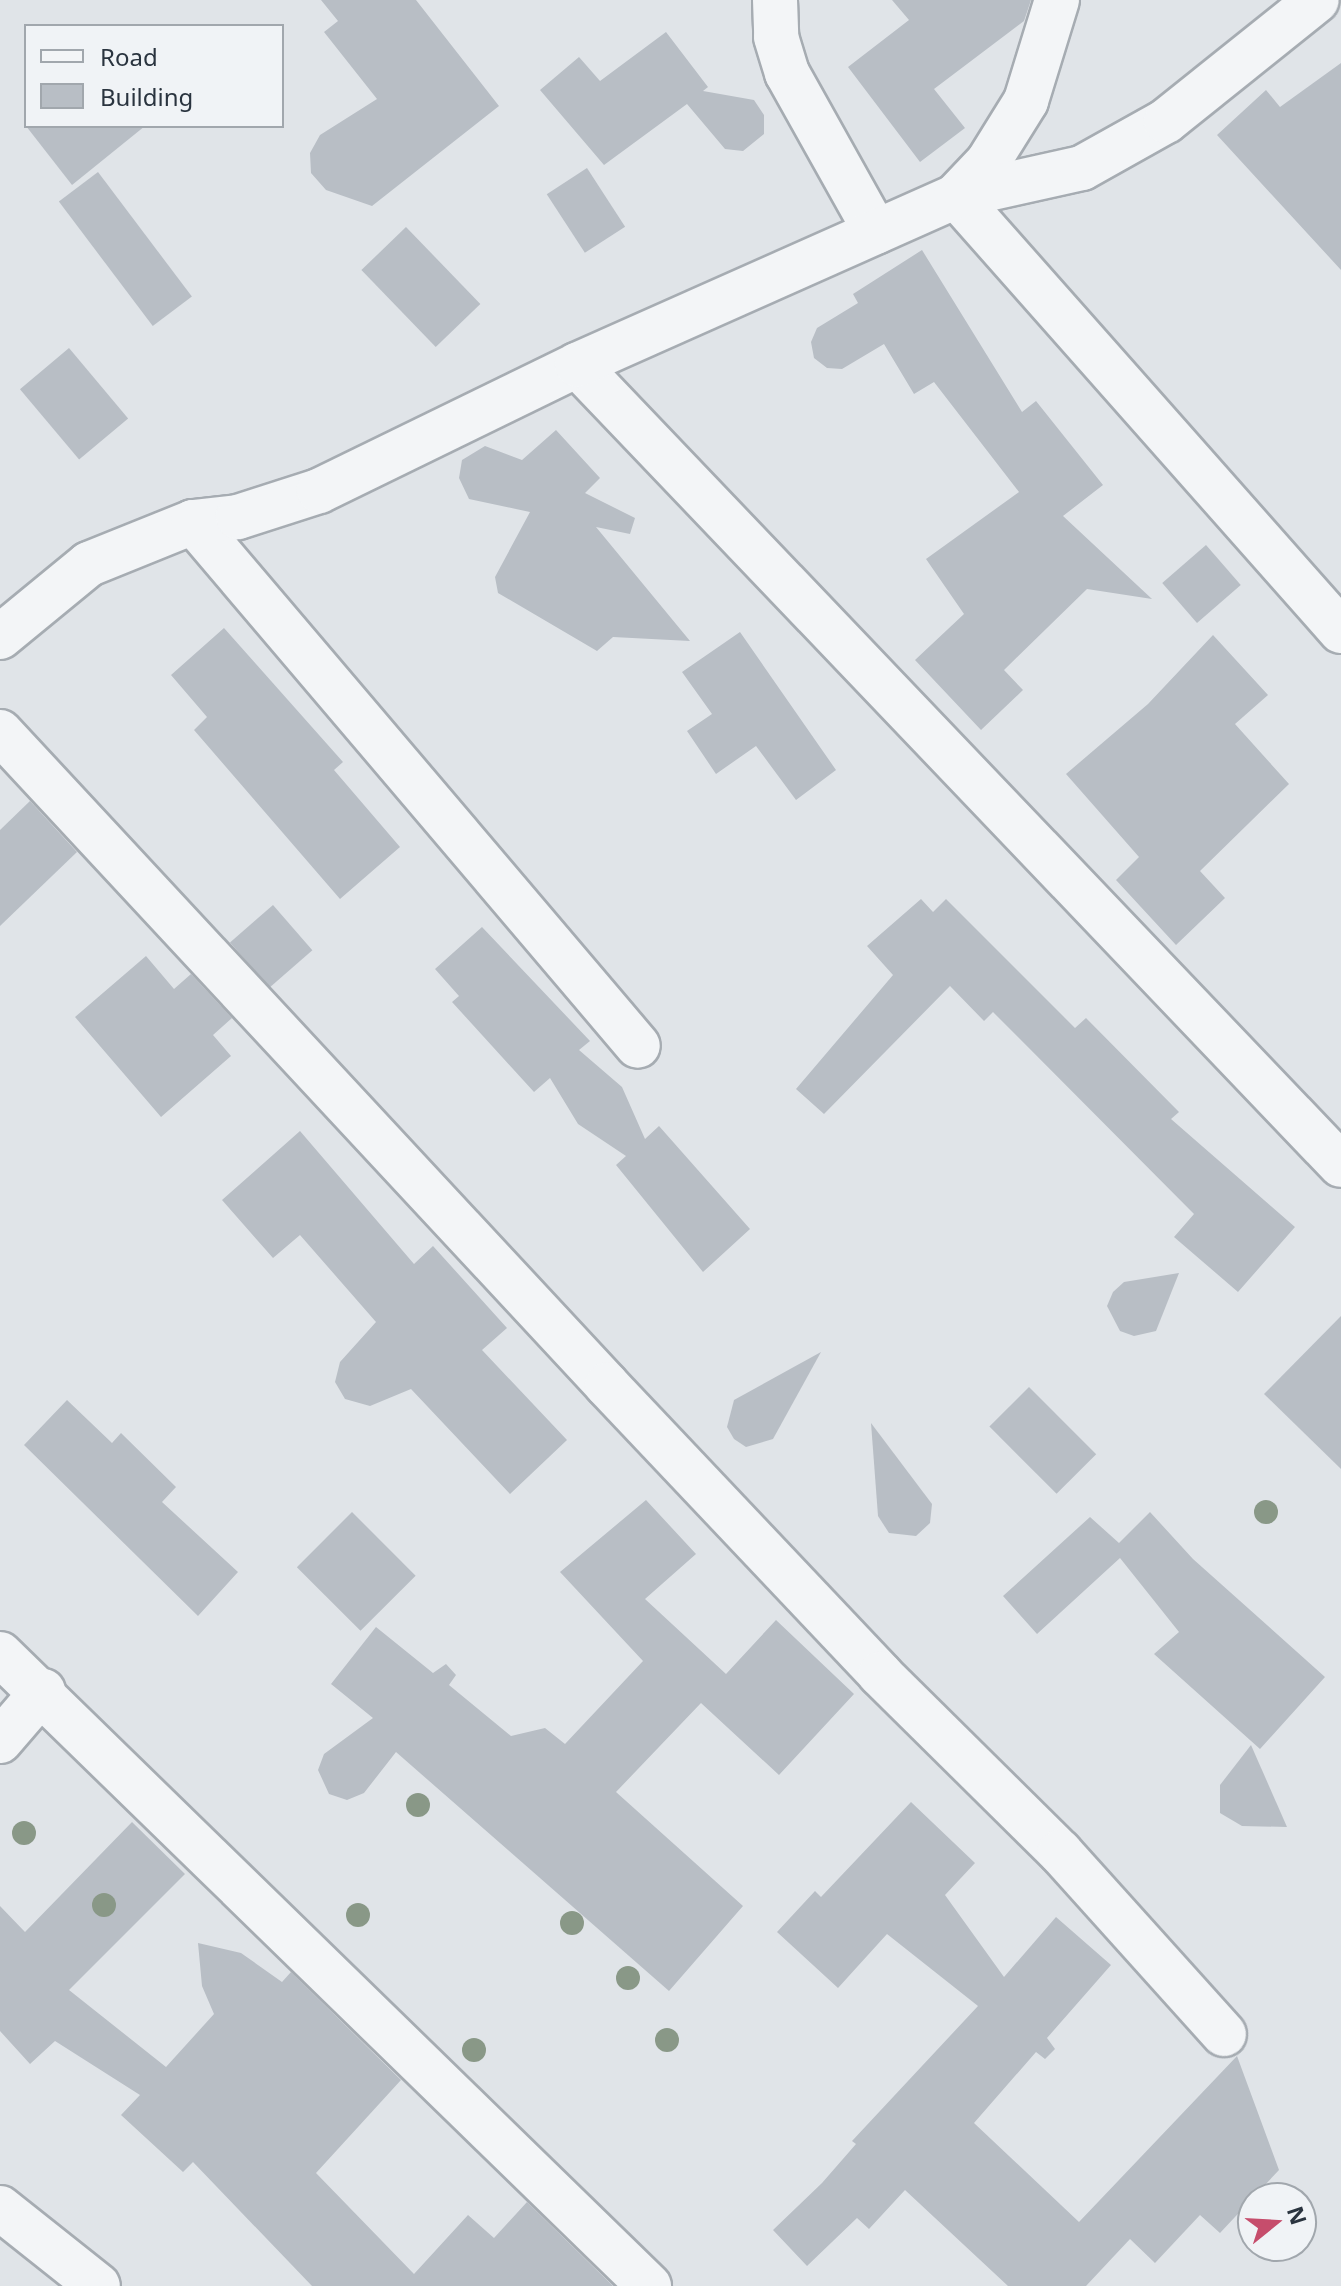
<!DOCTYPE html>
<html>
<head>
<meta charset="utf-8">
<style>
  body { margin:0 }
  #map { position:relative; width:1341px; height:2286px; overflow:hidden; background:#e0e4e8; font-family:"Noto Sans",sans-serif }
  div>[style] { position:absolute }
  [style*='--x'] { left:calc(var(--x)*1px); top:calc(var(--y)*1px); width:calc(var(--w)*1px); rotate:calc(var(--a)*1deg) }
  .building>* { inset:0; background:#b8bec5; transform-origin:0 0 }
  .roads { filter:drop-shadow(2px 0 #a6acb2) drop-shadow(-2px 0 #a6acb2) drop-shadow(0 2px #a6acb2) drop-shadow(0 -2px #a6acb2) }
  .minor>* { height:44px; margin:-22px; padding:0 22px; transform-origin:22px; border-radius:22px; background:#f3f5f7 }
  .trees>* { width:24px; height:24px; margin:-12px; border-radius:50%; background:#899887 }
  span { translate:-50% -50%; white-space:nowrap; text-align:center; line-height:1.15; -webkit-text-stroke:7px #f0f3f6; paint-order:stroke }
  .legend { position:absolute; left:24px; top:24px; width:260px; height:104px; box-sizing:border-box; background:#f0f3f6; border:2px solid #a1a7ad; margin:0; padding:10px 14px; list-style:none; font-size:24px; color:#2a343f }
  .legend li { display:flex; align-items:center; gap:16px; height:40px }
  .legend b { width:40px; border:2px solid #a1a7ad }
  .north { position:absolute; left:1237px; top:2182px; width:80px; height:80px; box-sizing:border-box; background:#f0f3f6; border:2px solid #a1a7ad; border-radius:50%; rotate:72deg; font-size:22px; font-weight:700; line-height:32px; text-align:center; color:#2a343f }
  .north::after { content:''; display:block; margin:auto; width:28px; height:36px; background:#c64d6c; clip-path:polygon(50% 0,100% 100%,50% 72%,0 100%) }
</style>
</head>
<body>
<div id="map">
  <div class="building">
    <div style="clip-path:polygon(321px 0,416px 0,499px 106px,372px 206px,326px 190px,311px 173px,310px 153px,320px 135px,377px 99px,324px 32px,338px 21px)"></div>
    <div style="clip-path:polygon(892px 0,1031px 0,1024px 21px,934px 89px,965px 128px,920px 162px,848px 67px,909px 20px)"></div>
    <div style="clip-path:polygon(666px 32px,708px 87px,703px 91px,754px 100px,764px 115px,764px 134px,743px 151px,725px 149px,687px 104px,604px 165px,540px 90px,579px 57px,600px 81px)"></div>
    <div style="clip-path:polygon(1341px 63px,1341px 270px,1217px 135px,1266px 90px,1280px 107px)"></div>
    <div style="clip-path:polygon(26px 126px,145px 126px,72px 185px)"></div>
    <div style="left:587px;top:168px;width:70px;height:48px;rotate:57deg"></div>
    <div style="left:98px;top:172px;width:156px;height:49px;rotate:53deg"></div>
    <div style="left:406px;top:227px;width:107px;height:62px;rotate:46deg"></div>
    <div style="clip-path:polygon(922px 250px,1022px 412px,1036px 401px,1103px 485px,1063px 516px,1152px 599px,1087px 589px,1004px 670px,1023px 690px,981px 730px,915px 660px,964px 614px,926px 559px,1019px 492px,934px 382px,914px 394px,884px 344px,842px 369px,827px 368px,814px 358px,811px 342px,817px 328px,858px 303px,853px 294px)"></div>
    <div style="left:69px;top:348px;width:92px;height:64px;rotate:50deg"></div>
    <div style="clip-path:polygon(556px 430px,600px 478px,585px 493px,635px 518px,630px 534px,596px 527px,690px 641px,613px 637px,597px 651px,498px 593px,495px 577px,530px 512px,469px 499px,459px 478px,462px 460px,485px 446px,522px 460px)"></div>
    <div style="left:1206px;top:545px;width:53px;height:58px;rotate:49deg"></div>
    <div style="clip-path:polygon(224px 628px,343px 762px,334px 770px,400px 847px,340px 899px,194px 730px,207px 717px,171px 675px)"></div>
    <div style="clip-path:polygon(740px 632px,836px 770px,796px 800px,756px 746px,716px 774px,687px 731px,712px 714px,682px 672px)"></div>
    <div style="clip-path:polygon(1213px 635px,1268px 695px,1235px 724px,1289px 784px,1200px 871px,1225px 898px,1176px 945px,1116px 880px,1139px 857px,1066px 774px,1148px 704px)"></div>
    <div style="clip-path:polygon(30px 801px,77px 852px,0 926px,0 830px)"></div>
    <div style="clip-path:polygon(921px 899px,933px 912px,946px 899px,1075px 1028px,1086px 1018px,1179px 1112px,1171px 1119px,1295px 1227px,1238px 1292px,1174px 1237px,1194px 1214px,993px 1012px,984px 1021px,950px 986px,824px 1114px,796px 1089px,893px 975px,867px 946px)"></div>
    <div style="left:273px;top:905px;width:60px;height:57px;rotate:49deg"></div>
    <div style="clip-path:polygon(482px 927px,590px 1041px,579px 1050px,622px 1087px,645px 1139px,659px 1126px,750px 1229px,703px 1272px,616px 1165px,626px 1156px,578px 1124px,550px 1078px,534px 1092px,452px 1002px,459px 996px,435px 969px)"></div>
    <div style="clip-path:polygon(146px 956px,174px 989px,191px 974px,232px 1018px,213px 1035px,231px 1056px,161px 1117px,75px 1017px)"></div>
    <div style="clip-path:polygon(300px 1131px,414px 1264px,433px 1246px,507px 1328px,482px 1350px,567px 1440px,510px 1494px,411px 1389px,370px 1406px,345px 1399px,335px 1382px,340px 1362px,376px 1322px,300px 1235px,273px 1258px,222px 1200px)"></div>
    <div style="clip-path:polygon(1179px 1273px,1156px 1331px,1134px 1336px,1120px 1331px,1107px 1306px,1113px 1292px,1124px 1282px)"></div>
    <div style="clip-path:polygon(1341px 1316px,1341px 1469px,1264px 1394px)"></div>
    <div style="clip-path:polygon(821px 1352px,773px 1439px,746px 1447px,734px 1439px,727px 1427px,734px 1400px)"></div>
    <div style="left:1029px;top:1387px;width:95px;height:56px;rotate:45deg"></div>
    <div style="clip-path:polygon(67px 1400px,112px 1443px,121px 1433px,176px 1487px,162px 1502px,238px 1572px,198px 1616px,24px 1445px)"></div>
    <div style="clip-path:polygon(871px 1423px,932px 1504px,930px 1523px,916px 1536px,889px 1533px,878px 1516px)"></div>
    <div style="clip-path:polygon(646px 1500px,696px 1554px,645px 1599px,726px 1674px,776px 1620px,854px 1694px,779px 1775px,701px 1703px,616px 1792px,743px 1906px,669px 1991px,396px 1752px,364px 1793px,347px 1800px,329px 1794px,318px 1770px,324px 1754px,373px 1718px,331px 1684px,376px 1627px,433px 1673px,446px 1664px,456px 1675px,449px 1685px,511px 1736px,545px 1728px,565px 1744px,643px 1661px,560px 1572px)"></div>
    <div style="left:352px;top:1512px;width:90px;height:78px;rotate:45deg"></div>
    <div style="clip-path:polygon(1150px 1512px,1193px 1559px,1325px 1677px,1260px 1749px,1154px 1654px,1179px 1632px,1120px 1558px,1037px 1634px,1003px 1596px,1090px 1517px,1119px 1543px)"></div>
    <div style="clip-path:polygon(1251px 1745px,1287px 1827px,1242px 1826px,1220px 1813px,1220px 1785px)"></div>
    <div style="clip-path:polygon(911px 1802px,975px 1863px,945px 1895px,1004px 1977px,1056px 1917px,1111px 1965px,1047px 2038px,1055px 2049px,1045px 2059px,1036px 2052px,974px 2123px,1079px 2222px,1237px 2056px,1279px 2170px,1220px 2233px,1200px 2215px,1155px 2263px,1130px 2239px,1086px 2286px,1008px 2286px,905px 2190px,869px 2229px,857px 2218px,807px 2266px,773px 2230px,822px 2183px,856px 2144px,852px 2141px,978px 2006px,887px 1934px,838px 1988px,777px 1932px,815px 1891px,821px 1897px)"></div>
    <div style="clip-path:polygon(132px 1822px,185px 1874px,69px 1990px,166px 2067px,214px 2014px,202px 1986px,198px 1943px,241px 1953px,282px 1982px,291px 1972px,401px 2080px,316px 2173px,414px 2274px,468px 2215px,494px 2238px,527px 2202px,613px 2286px,312px 2286px,193px 2162px,183px 2172px,121px 2115px,140px 2095px,55px 2041px,30px 2064px,0 2031px,0 1906px,25px 1932px)"></div>
  </div>
  <div class="roads">
    <div class="minor">
      <div style="--x:775;--y:0;--w:37;--a:88"></div>
      <div style="--x:776;--y:37;--w:38;--a:73"></div>
      <div style="--x:787;--y:73;--w:182;--a:60.8"></div>
      <div style="--x:1057;--y:0;--w:106;--a:107.1"></div>
      <div style="--x:1026;--y:101;--w:72;--a:121.9"></div>
      <div style="--x:988;--y:162;--w:47;--a:133.3"></div>
      <div style="--x:956;--y:196;--w:581;--a:48.49"></div>
      <div style="--x:577;--y:365;--w:1106;--a:46.32"></div>
      <div style="--x:193;--y:522;--w:687;--a:49.66"></div>
      <div style="--x:0;--y:637;--w:115;--a:-39.4"></div>
      <div style="--x:89;--y:564;--w:112;--a:-22"></div>
      <div style="--x:193;--y:522;--w:45;--a:-6.3"></div>
      <div style="--x:238;--y:517;--w:85;--a:-17.8"></div>
      <div style="--x:319;--y:491;--w:287;--a:-26"></div>
      <div style="--x:577;--y:365;--w:415;--a:-24"></div>
      <div style="--x:956;--y:196;--w:129;--a:-12.5"></div>
      <div style="--x:1082;--y:168;--w:96;--a:-29.2"></div>
      <div style="--x:1166;--y:121;--w:193;--a:-38.7"></div>
      <div style="--x:0;--y:732;--w:892;--a:47.09"></div>
      <div style="--x:607;--y:1385;--w:398;--a:46.6"></div>
      <div style="--x:880;--y:1674;--w:253;--a:44.7"></div>
      <div style="--x:1060;--y:1852;--w:245;--a:48"></div>
      <div style="--x:0;--y:1654;--w:906;--a:44.24"></div>
      <div style="--x:0;--y:1741;--w:66;--a:-49.3"></div>
      <div style="--x:0;--y:2208;--w:125;--a:38.5"></div>
    </div>
  </div>
  <div class="trees">
    <div style="left:1266px;top:1512px"></div>
    <div style="left:418px;top:1805px"></div>
    <div style="left:24px;top:1833px"></div>
    <div style="left:104px;top:1905px"></div>
    <div style="left:358px;top:1915px"></div>
    <div style="left:572px;top:1923px"></div>
    <div style="left:628px;top:1978px"></div>
    <div style="left:667px;top:2040px"></div>
    <div style="left:474px;top:2050px"></div>
  </div>
  <ul class="legend">
  <li><b style="height:10px;background:#f3f5f7"></b>Road</li>
  <li><b style="height:22px;background:#b8bec5"></b>Building</li>
  </ul>
  <div class="north">N</div>
</div>
</body>
</html>
